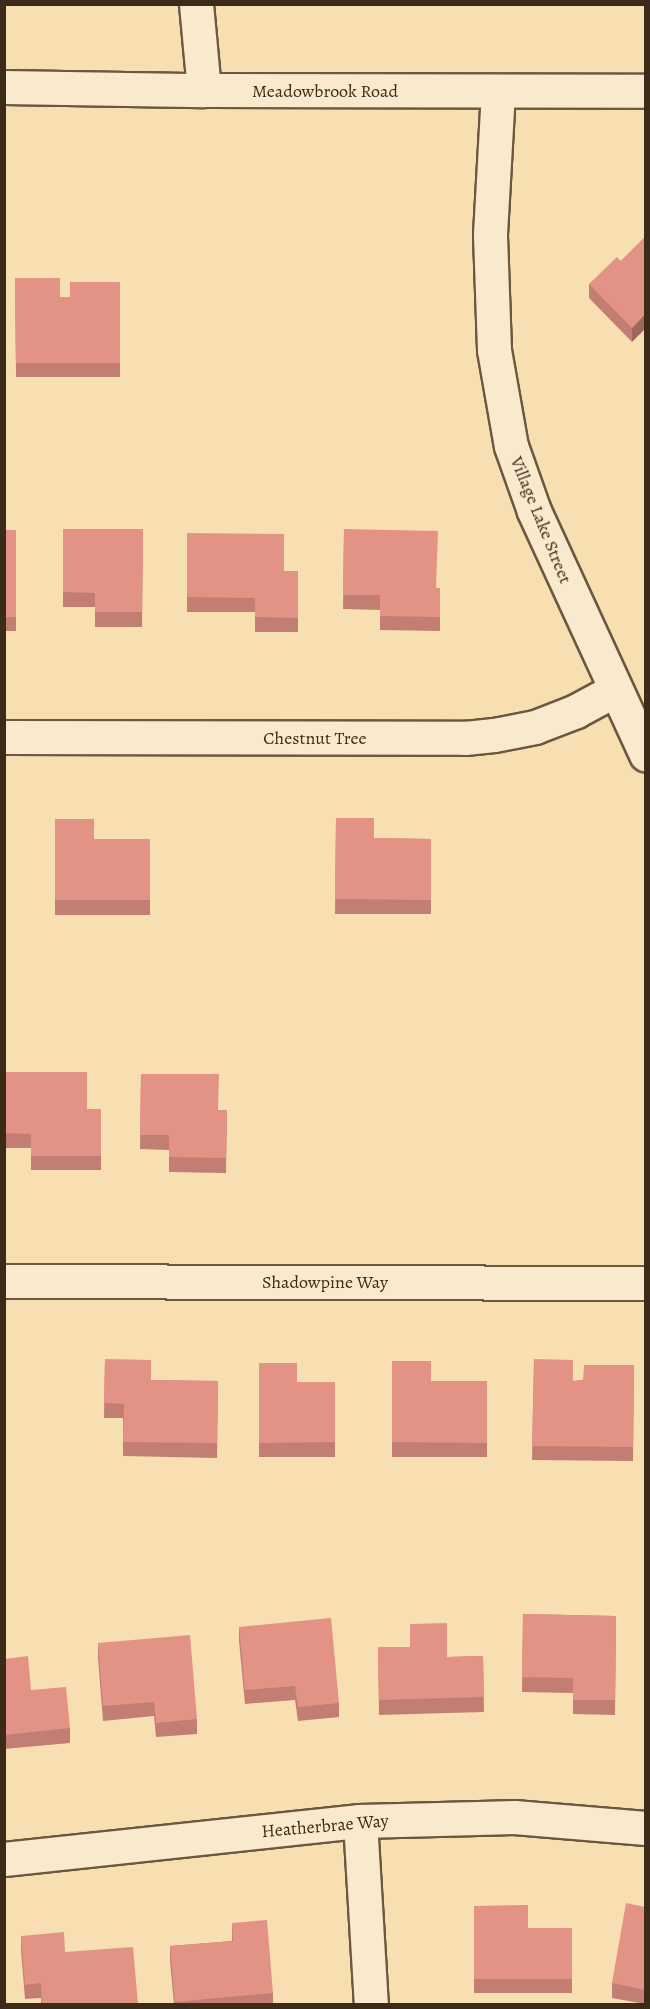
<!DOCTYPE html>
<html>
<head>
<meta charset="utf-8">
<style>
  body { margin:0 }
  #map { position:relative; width:650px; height:2009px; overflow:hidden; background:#f8dfb2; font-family:Alegreya,serif }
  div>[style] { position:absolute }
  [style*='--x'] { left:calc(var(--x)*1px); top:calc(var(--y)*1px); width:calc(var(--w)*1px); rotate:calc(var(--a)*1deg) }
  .roads { filter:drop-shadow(2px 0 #6b583f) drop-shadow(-2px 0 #6b583f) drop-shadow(0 2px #6b583f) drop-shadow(0 -2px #6b583f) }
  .street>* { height:33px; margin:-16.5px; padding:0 16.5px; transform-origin:16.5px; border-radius:16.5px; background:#faeacd }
  .secondary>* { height:33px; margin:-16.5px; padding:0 16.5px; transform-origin:16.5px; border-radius:16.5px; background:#faeacd }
  .wall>* { inset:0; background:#c37e73; transform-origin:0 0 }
  .shaded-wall>* { inset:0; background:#9f675e }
  .building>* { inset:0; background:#e39386; transform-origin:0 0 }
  span { translate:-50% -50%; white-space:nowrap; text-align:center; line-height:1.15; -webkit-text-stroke:5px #faeacd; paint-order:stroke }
  .street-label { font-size:18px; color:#3c2b19 }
  .frame { position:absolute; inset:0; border:6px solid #3c2b19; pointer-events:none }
</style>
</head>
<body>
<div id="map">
  <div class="roads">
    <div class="street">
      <div style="--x:196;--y:4;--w:86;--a:84.7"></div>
      <div style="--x:498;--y:91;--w:144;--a:93.2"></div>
      <div style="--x:490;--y:235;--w:115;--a:88"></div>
      <div style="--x:494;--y:350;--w:97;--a:80"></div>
      <div style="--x:511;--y:446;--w:69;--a:70.5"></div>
      <div style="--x:534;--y:511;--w:268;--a:65.3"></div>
      <div style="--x:4;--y:737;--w:461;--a:0.1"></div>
      <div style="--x:465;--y:738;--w:29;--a:-6"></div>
      <div style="--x:494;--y:735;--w:42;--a:-11"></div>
      <div style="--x:535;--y:727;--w:44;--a:-21.3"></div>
      <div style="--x:576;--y:711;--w:44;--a:-28.3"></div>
      <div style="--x:4;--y:1281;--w:642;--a:0.18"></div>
      <div style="--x:360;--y:1821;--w:183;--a:86.6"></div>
      <div style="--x:4;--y:1859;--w:358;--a:-6.1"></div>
      <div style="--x:360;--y:1821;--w:154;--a:-1.5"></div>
      <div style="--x:514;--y:1817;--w:132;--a:4.8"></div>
    </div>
    <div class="secondary">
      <div style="--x:4;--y:87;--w:200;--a:0.9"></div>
      <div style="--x:204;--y:90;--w:442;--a:0.1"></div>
    </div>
  </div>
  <div class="wall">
    <div style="clip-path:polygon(645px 237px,632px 342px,589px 298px,589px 284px,621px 261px)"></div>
    <div style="clip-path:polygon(15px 278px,60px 297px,70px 297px,120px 282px,120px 377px,16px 377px)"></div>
    <div style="clip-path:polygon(63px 529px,143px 529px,142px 627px,95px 627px,95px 607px,63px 607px)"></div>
    <div style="clip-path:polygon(344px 529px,437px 588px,440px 588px,440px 631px,380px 630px,380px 610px,343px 609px)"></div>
    <div style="left:4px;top:530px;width:12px;height:101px"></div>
    <div style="clip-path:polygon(187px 533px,284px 571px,298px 571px,298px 632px,255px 632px,255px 612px,187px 612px)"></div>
    <div style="clip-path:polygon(336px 818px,374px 838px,431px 839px,431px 914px,335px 914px)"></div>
    <div style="clip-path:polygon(55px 819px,94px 839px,150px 839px,150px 915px,55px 915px)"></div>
    <div style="clip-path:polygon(4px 1072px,87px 1109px,101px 1109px,101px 1170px,31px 1170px,31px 1148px,4px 1148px)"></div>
    <div style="clip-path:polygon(141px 1074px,218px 1110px,227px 1110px,226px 1173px,169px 1172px,169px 1150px,140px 1149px)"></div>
    <div style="clip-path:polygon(105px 1359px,151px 1380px,218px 1381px,217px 1458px,123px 1456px,123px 1418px,104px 1418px)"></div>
    <div style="clip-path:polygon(534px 1359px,573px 1381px,583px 1380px,634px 1365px,633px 1461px,532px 1460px)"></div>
    <div style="clip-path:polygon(392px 1361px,431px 1381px,487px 1381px,487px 1457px,392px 1457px)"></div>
    <div style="clip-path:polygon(259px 1363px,297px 1382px,335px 1382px,335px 1457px,259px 1457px)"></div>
    <div style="clip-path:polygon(523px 1614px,616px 1616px,615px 1715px,573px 1714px,573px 1693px,522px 1692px)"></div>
    <div style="clip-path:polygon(239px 1627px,339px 1703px,339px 1717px,298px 1721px,295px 1700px,245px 1704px,239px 1641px)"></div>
    <div style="clip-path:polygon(98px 1643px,197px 1719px,197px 1734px,156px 1737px,154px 1716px,103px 1721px,98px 1658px)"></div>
    <div style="clip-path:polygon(378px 1647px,447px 1657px,483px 1656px,484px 1712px,379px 1715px)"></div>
    <div style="clip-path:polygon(4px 1659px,31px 1690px,70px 1728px,70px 1743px,4px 1749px)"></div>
    <div style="clip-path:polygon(474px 1906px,528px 1928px,572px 1928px,572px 1993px,474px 1993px)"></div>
    <div style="clip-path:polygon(645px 1907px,645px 2004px,612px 1998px,612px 1983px)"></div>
    <div style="clip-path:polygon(232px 1923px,273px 1993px,273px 2004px,174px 2004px,170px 1961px,170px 1946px,232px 1941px)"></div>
    <div style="clip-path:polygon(21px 1936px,65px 1952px,138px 2004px,41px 2004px,41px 1998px,25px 1999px,21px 1950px)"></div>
  </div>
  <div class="shaded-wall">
    <div style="clip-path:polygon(645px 314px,645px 329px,632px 342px,632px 328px)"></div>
  </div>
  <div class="building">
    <div style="clip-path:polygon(645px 237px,645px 314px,632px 328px,589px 284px,617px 257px,621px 261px)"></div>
    <div style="clip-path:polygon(15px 278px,60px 278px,60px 297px,70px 297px,70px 282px,120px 282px,120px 363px,16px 363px)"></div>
    <div style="clip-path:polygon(63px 529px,143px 529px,142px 612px,95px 612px,95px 593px,63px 592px)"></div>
    <div style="clip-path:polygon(344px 529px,438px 531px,436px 588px,440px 588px,440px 617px,380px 616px,380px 595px,343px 595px)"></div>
    <div style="left:4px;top:530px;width:12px;height:87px"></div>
    <div style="clip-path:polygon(187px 533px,284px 534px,284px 571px,298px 571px,298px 618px,255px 617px,255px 598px,187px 597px)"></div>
    <div style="clip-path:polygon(336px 818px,374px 818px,374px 838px,431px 839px,431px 900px,335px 899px)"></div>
    <div style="clip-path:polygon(55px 819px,94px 819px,94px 839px,150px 839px,150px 900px,55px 900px)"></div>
    <div style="clip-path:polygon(4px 1072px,87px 1072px,87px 1109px,101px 1109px,101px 1156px,31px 1156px,31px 1134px,4px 1133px)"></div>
    <div style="clip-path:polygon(141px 1074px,219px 1074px,218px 1110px,227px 1110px,226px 1158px,169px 1157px,169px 1135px,140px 1135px)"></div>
    <div style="clip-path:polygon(105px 1359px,151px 1360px,151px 1380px,218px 1381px,217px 1443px,123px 1442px,124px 1404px,104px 1403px)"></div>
    <div style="clip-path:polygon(534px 1359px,573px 1360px,573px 1381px,583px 1380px,584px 1365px,634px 1365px,633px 1447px,532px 1446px)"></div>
    <div style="clip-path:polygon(392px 1361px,431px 1361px,431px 1381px,487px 1381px,487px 1443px,392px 1442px)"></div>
    <div style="clip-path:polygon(259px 1363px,297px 1363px,297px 1382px,335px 1382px,335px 1442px,259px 1443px)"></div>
    <div style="clip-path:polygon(523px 1614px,616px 1616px,615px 1700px,573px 1700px,573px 1678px,522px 1677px)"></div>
    <div style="clip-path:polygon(331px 1618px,339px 1703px,298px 1707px,295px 1686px,245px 1690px,239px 1627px)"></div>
    <div style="clip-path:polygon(447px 1623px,447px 1657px,483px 1656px,484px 1697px,379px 1700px,378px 1647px,410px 1647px,410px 1624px)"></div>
    <div style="clip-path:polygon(190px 1635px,197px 1719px,156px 1723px,154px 1702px,103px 1706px,98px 1643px)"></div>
    <div style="clip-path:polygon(28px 1656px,31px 1690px,66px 1687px,70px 1728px,4px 1735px,4px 1659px)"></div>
    <div style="clip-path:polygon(626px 1903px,645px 1907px,645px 1990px,612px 1983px)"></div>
    <div style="clip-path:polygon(528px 1905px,528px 1928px,572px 1928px,572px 1979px,474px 1979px,474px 1906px)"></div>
    <div style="clip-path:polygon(267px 1920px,273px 1993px,175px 2002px,170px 1946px,233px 1941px,232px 1923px)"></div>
    <div style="clip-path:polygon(64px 1932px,65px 1952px,133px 1947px,138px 2004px,42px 2004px,41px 1983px,25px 1985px,21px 1936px)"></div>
  </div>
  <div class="street-label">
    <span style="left:325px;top:91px">Meadowbrook Road</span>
    <span style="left:541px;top:520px;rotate:68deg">Village Lake Street</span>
    <span style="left:315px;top:738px">Chestnut Tree</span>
    <span style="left:325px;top:1282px">Shadowpine Way</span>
    <span style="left:325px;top:1826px;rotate:-5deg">Heatherbrae Way</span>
  </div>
  <div class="frame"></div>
</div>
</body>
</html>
